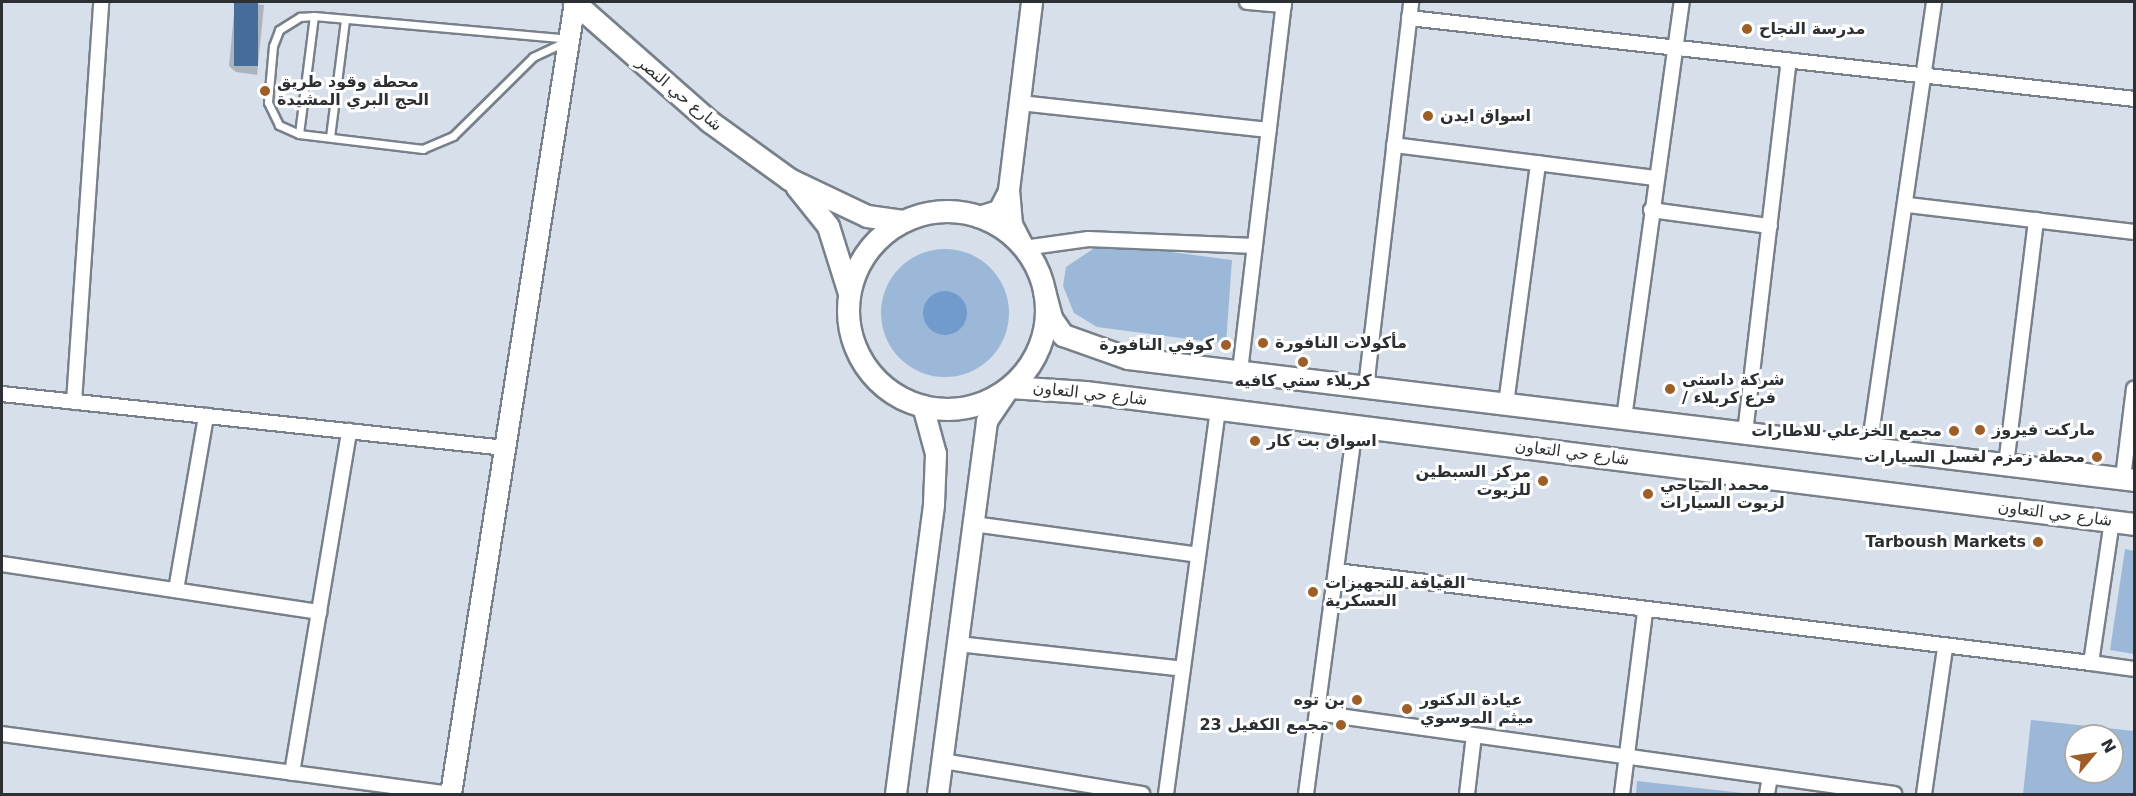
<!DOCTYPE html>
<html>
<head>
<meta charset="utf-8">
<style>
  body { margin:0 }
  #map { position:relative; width:2136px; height:796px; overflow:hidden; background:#d7e0ea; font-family:"DejaVu Sans",Cairo,sans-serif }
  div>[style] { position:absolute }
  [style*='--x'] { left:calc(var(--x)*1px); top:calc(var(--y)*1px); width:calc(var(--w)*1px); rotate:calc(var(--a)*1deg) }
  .green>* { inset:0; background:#9cb8d9 }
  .round { border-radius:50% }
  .water>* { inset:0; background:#719bcd }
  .shadow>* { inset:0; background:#0003 }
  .building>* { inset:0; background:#446d9b; transform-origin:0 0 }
  .roads { filter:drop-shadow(2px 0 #78808a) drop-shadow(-2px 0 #78808a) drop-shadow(0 2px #78808a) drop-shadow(0 -2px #78808a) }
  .lane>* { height:7px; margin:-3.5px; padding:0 3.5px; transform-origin:3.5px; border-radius:3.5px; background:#fff }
  .street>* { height:14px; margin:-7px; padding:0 7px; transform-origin:7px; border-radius:7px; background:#fff }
  .secondary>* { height:20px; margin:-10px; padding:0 10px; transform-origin:10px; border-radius:10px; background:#fff }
  .primary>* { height:21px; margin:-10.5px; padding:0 10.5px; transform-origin:10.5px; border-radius:10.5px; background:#fff }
  .primary>.ring { margin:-10.5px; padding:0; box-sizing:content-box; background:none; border:21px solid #fff; border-radius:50% }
  .dots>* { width:16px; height:16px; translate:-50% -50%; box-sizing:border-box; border:3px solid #fff; border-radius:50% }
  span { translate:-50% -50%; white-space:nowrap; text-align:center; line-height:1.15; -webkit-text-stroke:6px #fff; paint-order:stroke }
  .poi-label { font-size:16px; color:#2c3034; font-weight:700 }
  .left { translate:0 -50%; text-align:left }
  .right { translate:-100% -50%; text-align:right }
  .street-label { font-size:16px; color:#2c3034 }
  .frame { position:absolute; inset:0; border:3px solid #2c3034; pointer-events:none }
  .north { position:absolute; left:2064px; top:724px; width:60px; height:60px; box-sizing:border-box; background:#fff; border:2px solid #abacae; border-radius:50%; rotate:61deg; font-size:16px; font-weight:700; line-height:24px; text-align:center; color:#2c3034 }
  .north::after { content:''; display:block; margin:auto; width:21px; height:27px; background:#9e5e28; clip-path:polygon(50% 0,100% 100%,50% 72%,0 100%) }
</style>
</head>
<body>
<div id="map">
  <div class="green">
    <div style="clip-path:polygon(1102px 243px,1232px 260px,1226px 344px,1097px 327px,1074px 313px,1063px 286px,1066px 267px)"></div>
    <div class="round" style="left:881px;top:249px;width:128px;height:128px"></div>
    <div style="clip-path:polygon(2125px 549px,2134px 551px,2134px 654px,2110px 650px)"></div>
    <div style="clip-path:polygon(evenodd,2031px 720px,2134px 731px,2134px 794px,2023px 794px,2031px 720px,2076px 736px,2112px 736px,2112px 772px,2076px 772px,2076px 736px)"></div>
    <div style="clip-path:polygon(1637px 781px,1751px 794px,1636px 794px)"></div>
  </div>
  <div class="water">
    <div class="round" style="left:923px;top:291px;width:44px;height:44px"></div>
  </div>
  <div class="shadow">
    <div style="clip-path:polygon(235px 2px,264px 5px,257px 75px,236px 72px,229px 66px)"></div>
  </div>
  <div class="building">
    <div style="left:234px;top:2px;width:24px;height:64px"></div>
  </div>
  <div class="roads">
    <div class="lane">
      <div style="--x:300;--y:17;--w:14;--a:-4"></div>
      <div style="--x:314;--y:16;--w:258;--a:5.1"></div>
      <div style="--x:571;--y:39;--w:42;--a:154.7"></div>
      <div style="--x:533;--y:57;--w:112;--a:135.4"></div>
      <div style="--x:453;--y:136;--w:33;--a:157"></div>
      <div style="--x:423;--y:149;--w:125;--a:-173.1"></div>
      <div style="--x:299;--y:134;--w:22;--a:-156"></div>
      <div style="--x:279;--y:125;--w:25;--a:-116"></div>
      <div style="--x:268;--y:102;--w:56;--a:-84.9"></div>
      <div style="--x:273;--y:46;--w:17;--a:-69"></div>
      <div style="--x:279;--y:30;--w:25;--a:-32"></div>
      <div style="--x:299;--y:134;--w:119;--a:-82.8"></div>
      <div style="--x:330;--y:137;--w:118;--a:-82.7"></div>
    </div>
    <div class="street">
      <div style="--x:1247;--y:2;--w:37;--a:5"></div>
      <div style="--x:1409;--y:18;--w:730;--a:6.37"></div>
      <div style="--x:1020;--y:103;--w:250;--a:6.2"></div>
      <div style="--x:1394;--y:145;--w:264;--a:7.2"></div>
      <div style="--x:1908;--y:205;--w:228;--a:6.8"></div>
      <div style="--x:1651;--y:210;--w:120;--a:7.7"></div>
      <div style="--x:1024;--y:248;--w:65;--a:-8"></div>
      <div style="--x:1088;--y:239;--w:167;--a:2.4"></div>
      <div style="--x:1240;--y:371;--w:372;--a:-83.2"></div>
      <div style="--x:1366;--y:387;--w:388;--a:-83.3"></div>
      <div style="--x:2;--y:394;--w:507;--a:6.12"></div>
      <div style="--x:74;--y:402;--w:401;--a:-86.1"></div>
      <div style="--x:1506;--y:404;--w:243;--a:-82.4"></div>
      <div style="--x:1624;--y:418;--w:420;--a:-82.1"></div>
      <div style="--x:1745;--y:433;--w:375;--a:-83.3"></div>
      <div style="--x:1869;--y:448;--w:451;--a:-81.7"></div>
      <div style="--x:2006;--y:465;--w:247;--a:-83"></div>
      <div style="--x:2123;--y:478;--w:90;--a:-83"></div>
      <div style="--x:973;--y:524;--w:227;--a:7.8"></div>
      <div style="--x:2;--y:564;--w:321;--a:8.6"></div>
      <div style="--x:1336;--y:571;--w:761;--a:6.95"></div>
      <div style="--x:2091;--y:663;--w:144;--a:-81.6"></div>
      <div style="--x:176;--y:590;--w:177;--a:-80.2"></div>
      <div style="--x:958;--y:644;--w:226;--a:6.3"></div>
      <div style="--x:2091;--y:663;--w:43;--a:7.9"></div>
      <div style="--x:1317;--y:713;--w:583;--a:7.99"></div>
      <div style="--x:2;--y:734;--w:453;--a:7.6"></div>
      <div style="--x:943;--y:761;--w:202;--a:9.4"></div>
      <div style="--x:292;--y:773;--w:347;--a:-80.5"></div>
      <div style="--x:1166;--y:794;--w:388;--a:-82.3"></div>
      <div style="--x:1306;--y:794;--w:371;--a:-82.4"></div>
      <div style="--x:1467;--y:794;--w:59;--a:-83.2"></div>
      <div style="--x:1622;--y:794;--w:184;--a:-82.8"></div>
      <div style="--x:1767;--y:794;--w:17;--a:-80"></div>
      <div style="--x:1924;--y:794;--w:147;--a:-81.8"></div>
    </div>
    <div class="secondary">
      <div style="--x:979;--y:217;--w:21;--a:-17"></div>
      <div style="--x:999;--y:211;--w:20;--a:-63"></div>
      <div style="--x:1024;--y:248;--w:27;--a:-117"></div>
      <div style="--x:1012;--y:224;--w:34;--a:-95"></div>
      <div style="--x:1009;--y:190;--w:189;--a:-83"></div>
      <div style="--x:451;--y:794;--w:802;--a:-81.1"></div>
      <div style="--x:896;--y:794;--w:292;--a:-82.5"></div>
      <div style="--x:934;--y:504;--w:50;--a:-87.7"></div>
      <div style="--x:936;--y:454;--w:50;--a:-105.2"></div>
      <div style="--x:938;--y:794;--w:376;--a:-82.5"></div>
      <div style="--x:987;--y:421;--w:41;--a:-55.9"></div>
    </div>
    <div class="primary">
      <div style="--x:574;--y:2;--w:180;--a:41.4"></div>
      <div style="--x:709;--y:121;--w:99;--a:35.9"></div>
      <div style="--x:789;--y:179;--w:86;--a:25.4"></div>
      <div style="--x:867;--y:216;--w:36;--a:8"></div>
      <div style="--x:796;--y:186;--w:51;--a:51.3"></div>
      <div style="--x:828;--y:226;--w:70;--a:72.6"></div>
      <div class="ring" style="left:848px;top:211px;width:177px;height:177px"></div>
      <div style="--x:1044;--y:291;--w:28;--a:75"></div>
      <div style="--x:1051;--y:318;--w:21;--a:55"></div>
      <div style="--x:1063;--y:335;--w:69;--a:19.5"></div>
      <div style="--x:1128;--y:358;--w:1013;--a:6.91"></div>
      <div style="--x:1010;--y:387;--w:75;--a:3.8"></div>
      <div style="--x:1085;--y:392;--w:1057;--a:7.17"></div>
    </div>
  </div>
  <div class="dots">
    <div style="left:1747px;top:29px;background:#9e5e28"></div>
    <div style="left:265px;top:91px;background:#9e5e28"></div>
    <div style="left:1428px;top:116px;background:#9e5e28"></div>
    <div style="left:1263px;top:343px;background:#9e5e28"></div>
    <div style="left:1226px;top:345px;background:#9e5e28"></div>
    <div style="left:1303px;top:362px;background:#9e5e28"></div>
    <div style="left:1670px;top:389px;background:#9e5e28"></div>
    <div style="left:1980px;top:430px;background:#9e5e28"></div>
    <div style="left:1954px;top:431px;background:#9e5e28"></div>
    <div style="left:1255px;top:441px;background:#9e5e28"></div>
    <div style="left:2097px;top:457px;background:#9e5e28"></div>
    <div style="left:1543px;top:481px;background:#9e5e28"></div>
    <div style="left:1648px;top:494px;background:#9e5e28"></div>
    <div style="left:2038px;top:542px;background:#9e5e28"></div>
    <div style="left:1313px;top:592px;background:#9e5e28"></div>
    <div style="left:1357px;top:700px;background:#9e5e28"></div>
    <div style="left:1407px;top:709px;background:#9e5e28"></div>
    <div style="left:1341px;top:725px;background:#9e5e28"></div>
  </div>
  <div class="poi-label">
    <span class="left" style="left:1759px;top:29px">مدرسة النجاح</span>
    <span class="left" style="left:277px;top:91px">محطة وقود طريق<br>الحج البري المشيدة</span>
    <span class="left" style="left:1440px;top:116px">اسواق ايدن</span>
    <span class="left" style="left:1275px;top:343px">مأكولات النافورة</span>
    <span class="right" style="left:1214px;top:345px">كوفي النافورة</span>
    <span class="left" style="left:1682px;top:389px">شركة داستي<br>/ فرع كربلاء</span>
    <span style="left:1303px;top:381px">كربلاء ستي كافيه</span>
    <span class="left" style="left:1992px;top:430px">ماركت فيروز</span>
    <span class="right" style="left:1942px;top:431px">مجمع الخزعلي للاطارات</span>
    <span class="left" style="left:1267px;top:441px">اسواق بت كار</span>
    <span class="right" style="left:2085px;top:457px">محطة زمزم لغسل السيارات</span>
    <span class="right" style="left:1531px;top:481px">مركز السبطين<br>للزيوت</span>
    <span class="left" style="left:1660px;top:494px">محمد المياحي<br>لزيوت السيارات</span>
    <span class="right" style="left:2026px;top:542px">Tarboush Markets</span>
    <span class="left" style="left:1325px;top:592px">القيافة للتجهيزات<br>العسكرية</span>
    <span class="right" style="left:1345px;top:700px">بن توه</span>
    <span class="left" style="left:1420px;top:709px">عيادة الدكتور<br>ميثم الموسوي</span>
    <span class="right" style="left:1329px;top:725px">مجمع الكفيل 23</span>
  </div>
  <div class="street-label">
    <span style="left:679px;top:94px;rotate:40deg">شارع حي النصر</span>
    <span style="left:1090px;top:394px;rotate:6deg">شارع حي التعاون</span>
    <span style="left:1572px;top:453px;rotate:7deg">شارع حي التعاون</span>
    <span style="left:2055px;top:514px;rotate:7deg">شارع حي التعاون</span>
  </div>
  <div class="frame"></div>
  <div class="north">N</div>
</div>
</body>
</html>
